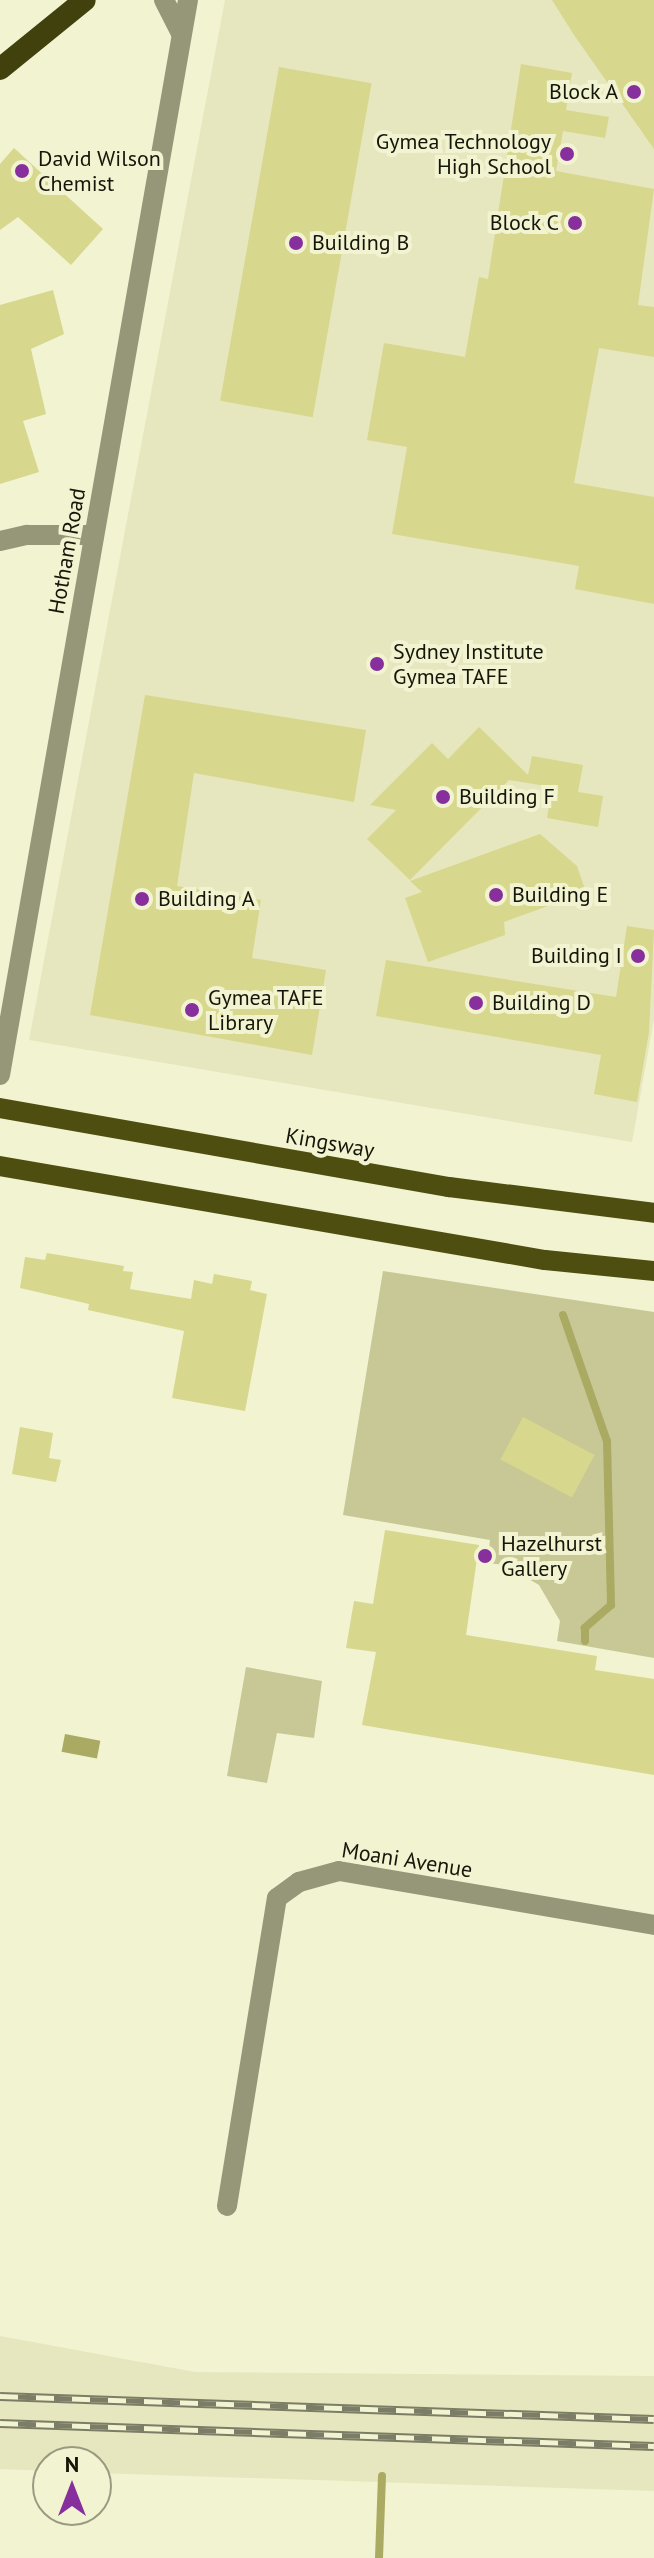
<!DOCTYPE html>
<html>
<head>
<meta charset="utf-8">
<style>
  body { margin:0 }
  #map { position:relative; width:654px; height:2558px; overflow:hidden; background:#f2f3d1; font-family:"PT Sans",sans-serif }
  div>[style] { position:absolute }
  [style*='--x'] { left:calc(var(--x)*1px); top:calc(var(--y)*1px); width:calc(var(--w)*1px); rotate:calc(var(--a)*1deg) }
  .built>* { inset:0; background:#e6e7be }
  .green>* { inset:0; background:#c8c896 }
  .water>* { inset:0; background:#aaaa62; transform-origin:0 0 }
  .stream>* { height:8px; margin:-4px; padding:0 4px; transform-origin:4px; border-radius:4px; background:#aaaa62 }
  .building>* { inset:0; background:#d7d78e; transform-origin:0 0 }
  .minor>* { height:20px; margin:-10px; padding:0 10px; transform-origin:10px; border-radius:10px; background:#969779 }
  .tertiary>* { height:20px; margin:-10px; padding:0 10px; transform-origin:10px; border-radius:10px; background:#969779 }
  .primary>* { height:20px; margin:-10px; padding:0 10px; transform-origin:10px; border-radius:10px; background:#4e4e10 }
  .trunk>* { height:22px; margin:-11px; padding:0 11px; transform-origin:11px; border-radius:11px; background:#41410e }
  .rail>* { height:9px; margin-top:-4.5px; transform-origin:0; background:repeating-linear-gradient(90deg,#f2f3d1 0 18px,#7c7d66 0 36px); box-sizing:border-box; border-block:2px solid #7c7d66 }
  .dots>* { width:22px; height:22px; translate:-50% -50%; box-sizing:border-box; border:4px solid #f2f3d1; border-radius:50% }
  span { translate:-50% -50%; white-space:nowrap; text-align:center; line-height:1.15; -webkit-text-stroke:8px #f2f3d1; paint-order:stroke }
  .poi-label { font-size:22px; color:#151509 }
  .right { translate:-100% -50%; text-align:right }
  .left { translate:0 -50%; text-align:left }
  .street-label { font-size:22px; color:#151509 }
  .north { position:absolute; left:32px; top:2446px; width:80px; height:80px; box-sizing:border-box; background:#f2f3d1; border:2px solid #9a9a81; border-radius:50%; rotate:0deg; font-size:22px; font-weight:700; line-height:32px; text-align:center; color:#151509 }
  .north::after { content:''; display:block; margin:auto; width:28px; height:36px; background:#862f9d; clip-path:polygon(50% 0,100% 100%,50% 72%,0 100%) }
</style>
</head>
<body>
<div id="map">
  <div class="built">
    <div style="clip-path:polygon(225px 0,654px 0,654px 1019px,632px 1142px,29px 1040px)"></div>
    <div style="clip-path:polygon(0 2336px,195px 2372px,654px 2376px,654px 2491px,96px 2473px,96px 2462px,48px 2462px,48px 2471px,0 2469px)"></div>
  </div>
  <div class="green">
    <div style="clip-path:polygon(383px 1271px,654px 1312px,654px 1658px,557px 1641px,560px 1621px,539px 1585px,505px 1565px,487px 1563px,490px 1540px,343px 1515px)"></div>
    <div style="clip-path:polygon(246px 1667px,322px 1681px,314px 1738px,277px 1733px,267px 1783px,227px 1776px)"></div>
  </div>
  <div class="water">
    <div style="left:65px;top:1734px;width:36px;height:18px;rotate:11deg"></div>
  </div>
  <div class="stream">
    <div style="--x:563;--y:1315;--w:133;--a:70.8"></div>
    <div style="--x:607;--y:1441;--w:164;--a:88.6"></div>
    <div style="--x:611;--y:1605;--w:35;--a:139"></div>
    <div style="--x:585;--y:1628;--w:13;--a:90"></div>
    <div style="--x:379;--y:2558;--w:82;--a:-87.9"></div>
  </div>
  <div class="building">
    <div style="clip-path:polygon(552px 0,654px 0,654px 149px,574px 35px)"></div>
    <div style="clip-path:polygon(521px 64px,572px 73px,566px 110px,609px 117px,605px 138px,563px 131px,556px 171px,654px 189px,638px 305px,654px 307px,654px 357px,599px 348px,574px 483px,654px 497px,654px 604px,575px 589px,579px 566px,392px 534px,407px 447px,367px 440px,384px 343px,465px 357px,479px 277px,488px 279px)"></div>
    <div style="left:279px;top:67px;width:94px;height:339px;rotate:10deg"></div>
    <div style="clip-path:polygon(14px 148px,103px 229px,71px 265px,18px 217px,0 230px,0 164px)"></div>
    <div style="clip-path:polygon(53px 290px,64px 334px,31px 349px,46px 414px,23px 421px,39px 472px,0 484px,0 305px)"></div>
    <div style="clip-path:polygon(145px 695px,366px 730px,354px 802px,194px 773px,177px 886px,261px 900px,252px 958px,326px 970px,312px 1055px,90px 1015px)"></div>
    <div style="clip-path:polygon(479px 727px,528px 775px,532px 756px,583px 765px,578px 792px,603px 796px,598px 827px,547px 818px,552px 787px,509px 780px,410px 880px,367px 839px,396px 810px,370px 805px,432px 743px,448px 759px)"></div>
    <div style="clip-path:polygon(540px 834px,577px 866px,586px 892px,504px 922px,505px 935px,428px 962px,405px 898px,422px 892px,410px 881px)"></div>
    <div style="clip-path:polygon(627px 926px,654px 930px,649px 1032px,637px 1102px,594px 1094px,601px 1055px,376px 1016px,386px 960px,616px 997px)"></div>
    <div style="clip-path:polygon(47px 1253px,124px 1266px,123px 1271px,133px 1272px,130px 1289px,191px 1299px,194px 1280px,212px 1284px,214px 1274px,252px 1281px,250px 1290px,267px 1294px,245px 1411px,172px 1398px,184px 1331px,88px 1310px,89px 1304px,20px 1288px,25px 1257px,45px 1260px)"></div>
    <div style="left:523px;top:1417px;width:81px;height:48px;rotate:28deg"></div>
    <div style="clip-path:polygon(20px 1427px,53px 1433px,49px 1458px,61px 1460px,56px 1482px,12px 1474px)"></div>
    <div style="clip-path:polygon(385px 1530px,479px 1545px,466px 1635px,597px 1656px,595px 1670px,654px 1679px,654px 1775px,362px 1725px,376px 1652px,346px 1648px,354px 1601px,373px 1604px)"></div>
  </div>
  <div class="minor">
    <div style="--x:0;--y:541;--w:28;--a:-13"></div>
    <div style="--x:27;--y:535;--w:67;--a:0"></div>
    <div style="--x:227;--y:2206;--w:312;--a:-80.8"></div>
    <div style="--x:277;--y:1898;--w:27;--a:-36"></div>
    <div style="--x:299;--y:1882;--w:41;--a:-15.4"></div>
    <div style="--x:339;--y:1871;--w:320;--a:9.7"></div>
  </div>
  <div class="tertiary">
    <div style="--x:164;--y:0;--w:38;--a:63"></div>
    <div style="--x:0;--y:1075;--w:1091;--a:-80.08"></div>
  </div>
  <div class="primary">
    <div style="--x:0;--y:1108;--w:456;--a:10"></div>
    <div style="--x:449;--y:1187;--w:207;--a:7.2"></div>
    <div style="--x:0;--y:1166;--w:553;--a:9.79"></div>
    <div style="--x:545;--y:1260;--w:110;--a:5.8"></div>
  </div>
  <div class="trunk">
    <div style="--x:0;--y:69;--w:109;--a:-39.1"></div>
  </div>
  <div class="rail">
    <div style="--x:0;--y:2396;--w:654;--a:2.01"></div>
    <div style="--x:0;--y:2423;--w:654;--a:2.01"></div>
  </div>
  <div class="dots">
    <div style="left:634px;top:92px;background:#862f9d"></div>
    <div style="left:567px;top:154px;background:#862f9d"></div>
    <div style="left:22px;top:171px;background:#862f9d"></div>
    <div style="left:575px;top:223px;background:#862f9d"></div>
    <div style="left:296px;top:243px;background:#862f9d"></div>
    <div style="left:377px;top:664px;background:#862f9d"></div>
    <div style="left:443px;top:797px;background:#862f9d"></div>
    <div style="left:496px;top:895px;background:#862f9d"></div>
    <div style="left:142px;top:899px;background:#862f9d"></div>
    <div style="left:638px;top:956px;background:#862f9d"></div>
    <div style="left:476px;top:1003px;background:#862f9d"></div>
    <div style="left:192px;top:1010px;background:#862f9d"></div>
    <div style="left:485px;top:1556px;background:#862f9d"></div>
  </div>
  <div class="poi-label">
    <span class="right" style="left:618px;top:92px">Block A</span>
    <span class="right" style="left:551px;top:154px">Gymea Technology<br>High School</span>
    <span class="left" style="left:38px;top:171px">David Wilson<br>Chemist</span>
    <span class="right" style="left:559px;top:223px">Block C</span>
    <span class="left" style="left:312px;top:243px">Building B</span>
    <span class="left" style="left:393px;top:664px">Sydney Institute<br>Gymea TAFE</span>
    <span class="left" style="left:459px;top:797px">Building F</span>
    <span class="left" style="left:512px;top:895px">Building E</span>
    <span class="left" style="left:158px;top:899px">Building A</span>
    <span class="right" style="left:622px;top:956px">Building I</span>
    <span class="left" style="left:208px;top:1010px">Gymea TAFE<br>Library</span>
    <span class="left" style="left:492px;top:1003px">Building D</span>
    <span class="left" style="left:501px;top:1556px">Hazelhurst<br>Gallery</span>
  </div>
  <div class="street-label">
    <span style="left:67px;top:551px;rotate:-80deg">Hotham Road</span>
    <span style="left:330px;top:1143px;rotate:10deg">Kingsway</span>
    <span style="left:407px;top:1860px;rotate:9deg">Moani Avenue</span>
  </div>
  <div class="north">N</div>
</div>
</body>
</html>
